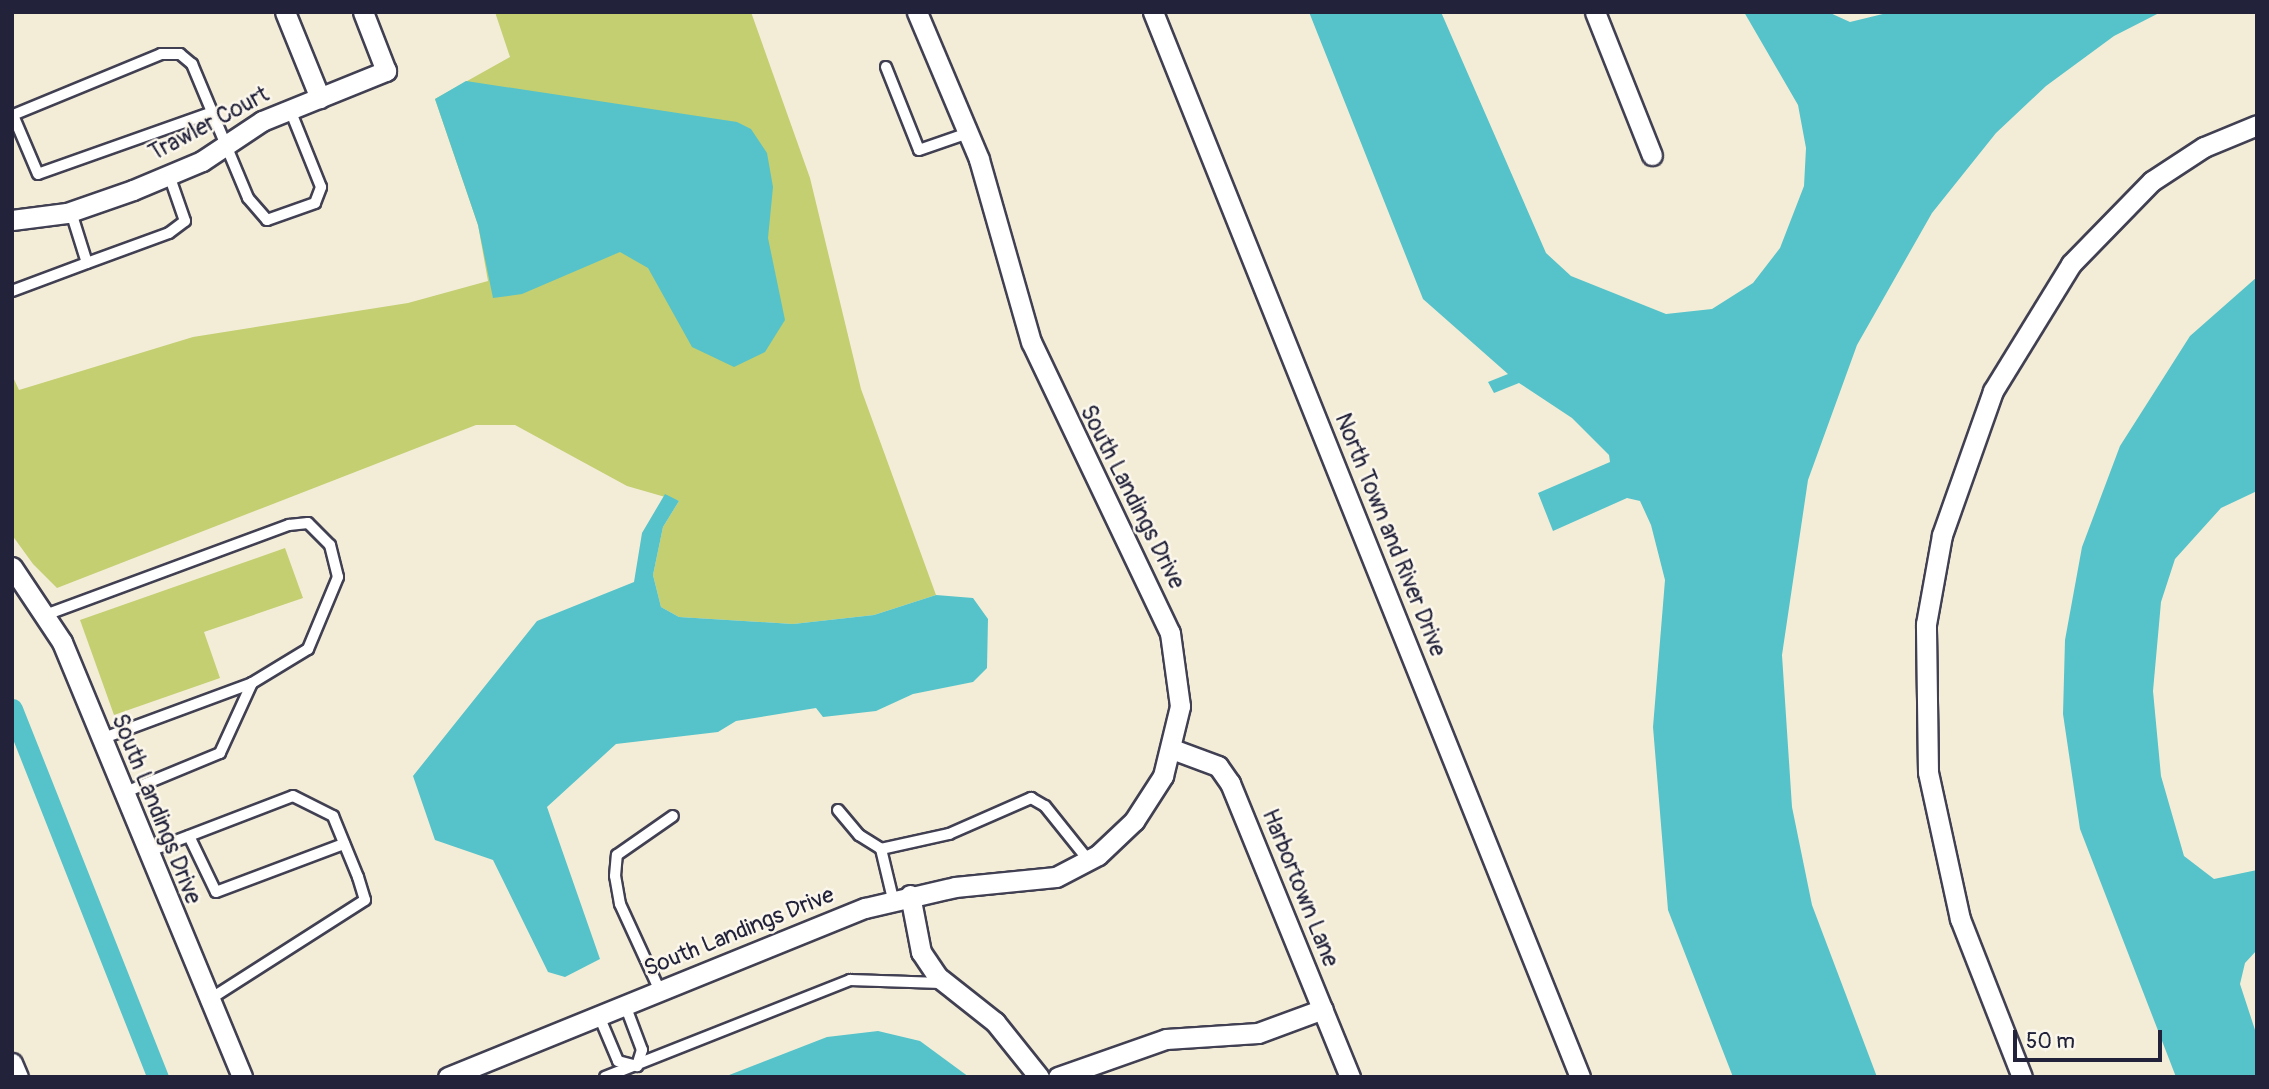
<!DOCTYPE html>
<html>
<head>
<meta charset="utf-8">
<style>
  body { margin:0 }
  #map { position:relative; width:2269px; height:1089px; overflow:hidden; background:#f3edd8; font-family:Pangolin,sans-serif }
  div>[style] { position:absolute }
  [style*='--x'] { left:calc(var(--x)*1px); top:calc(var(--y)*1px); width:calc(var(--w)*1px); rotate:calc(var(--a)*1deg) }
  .green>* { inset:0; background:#c3cf71 }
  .water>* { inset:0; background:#55c3c9 }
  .canal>* { height:21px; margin:-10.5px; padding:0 10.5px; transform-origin:10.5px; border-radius:10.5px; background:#55c3c9 }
  .roads { filter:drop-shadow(2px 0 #414053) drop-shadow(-2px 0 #414053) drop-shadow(0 2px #414053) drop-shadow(0 -2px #414053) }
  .lane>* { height:10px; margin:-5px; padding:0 5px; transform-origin:5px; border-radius:5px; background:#fff }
  .street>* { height:19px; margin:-9.5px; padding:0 9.5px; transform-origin:9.5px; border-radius:9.5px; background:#fff }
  span { translate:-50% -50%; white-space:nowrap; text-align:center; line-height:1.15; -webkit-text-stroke:5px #fbf7ec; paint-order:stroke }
  .street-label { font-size:23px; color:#22223b }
  .frame { position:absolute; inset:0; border:14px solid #22223b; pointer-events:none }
  .scale { position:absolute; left:2013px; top:1030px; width:149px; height:32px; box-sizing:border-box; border:4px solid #22223b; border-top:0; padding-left:9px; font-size:21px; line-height:24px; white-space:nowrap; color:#22223b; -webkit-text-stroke:5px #fbf7ec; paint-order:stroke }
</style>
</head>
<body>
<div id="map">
  <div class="green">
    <div style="clip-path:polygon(495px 12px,751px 12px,810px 178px,861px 389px,936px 595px,874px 615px,793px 624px,679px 617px,661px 607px,653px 575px,663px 527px,679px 501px,627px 486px,515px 425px,476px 425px,57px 588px,33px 564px,12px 535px,12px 375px,19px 390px,193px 337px,408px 303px,488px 281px,478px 225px,435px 99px,510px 57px)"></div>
    <div style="clip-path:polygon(285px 548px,303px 598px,204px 632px,220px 678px,114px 715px,80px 620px)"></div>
  </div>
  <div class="water">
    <div style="clip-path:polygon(1309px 12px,1441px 12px,1546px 253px,1571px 276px,1666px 314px,1712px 309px,1753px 283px,1780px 248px,1804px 186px,1806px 148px,1798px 105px,1744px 12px,1828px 12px,1850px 22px,1891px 12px,2161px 12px,2114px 36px,2046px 86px,1996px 133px,1932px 213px,1857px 345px,1808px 480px,1782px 655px,1792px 807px,1812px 905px,1877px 1077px,1733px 1077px,1668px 910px,1653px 727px,1665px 580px,1651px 525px,1640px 501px,1627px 498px,1553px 531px,1538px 493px,1610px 462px,1609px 455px,1572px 418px,1519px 383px,1494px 393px,1488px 382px,1508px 374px,1423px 299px)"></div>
    <div style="clip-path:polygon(466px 81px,737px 122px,751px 129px,767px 153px,773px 187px,768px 238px,785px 320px,765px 352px,734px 367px,692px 347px,648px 268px,620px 252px,522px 294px,493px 298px,478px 225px,435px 99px)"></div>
    <div style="clip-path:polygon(2257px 277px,2257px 491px,2221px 508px,2175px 559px,2161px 602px,2153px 691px,2161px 776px,2184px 856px,2214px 879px,2257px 870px,2257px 950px,2245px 963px,2240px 984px,2257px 1036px,2257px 1077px,2176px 1077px,2080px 829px,2063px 714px,2065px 640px,2082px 547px,2120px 446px,2190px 336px)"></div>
    <div style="clip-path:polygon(665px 494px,679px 501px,663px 527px,653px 575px,661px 607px,679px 617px,793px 624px,874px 615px,936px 595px,973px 598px,988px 619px,987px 668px,973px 682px,913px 694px,876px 711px,823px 717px,816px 708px,736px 721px,718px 732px,616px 744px,547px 807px,600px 959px,565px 977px,548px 972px,493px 860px,435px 840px,413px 776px,537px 621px,634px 582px,642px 533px)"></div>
    <div style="clip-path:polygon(878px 1031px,920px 1041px,969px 1077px,724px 1077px,827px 1037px)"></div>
  </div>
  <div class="canal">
    <div style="--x:12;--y:709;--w:396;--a:68.4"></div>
  </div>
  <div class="roads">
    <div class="lane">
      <div style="--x:886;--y:67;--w:89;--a:68.3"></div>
      <div style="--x:919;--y:150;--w:52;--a:-19.1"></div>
      <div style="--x:210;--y:113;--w:182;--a:160.5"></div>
      <div style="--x:38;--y:174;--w:64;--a:-113"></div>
      <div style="--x:13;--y:115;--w:160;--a:-22.4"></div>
      <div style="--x:161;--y:54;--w:19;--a:0"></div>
      <div style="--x:180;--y:54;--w:16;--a:40"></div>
      <div style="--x:192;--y:64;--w:145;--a:67.3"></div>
      <div style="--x:248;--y:198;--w:29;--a:49"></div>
      <div style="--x:267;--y:220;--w:51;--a:-19.5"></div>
      <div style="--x:315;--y:203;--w:17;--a:-69"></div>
      <div style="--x:321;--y:187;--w:83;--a:-111.9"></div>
      <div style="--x:71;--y:212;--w:53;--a:72.6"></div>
      <div style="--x:87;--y:263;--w:87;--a:-20.1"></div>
      <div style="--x:169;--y:233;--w:20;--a:-37"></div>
      <div style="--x:185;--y:221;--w:49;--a:-109.2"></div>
      <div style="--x:12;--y:291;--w:80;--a:-20.5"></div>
      <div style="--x:48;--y:614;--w:257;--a:-20.3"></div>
      <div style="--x:289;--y:525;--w:19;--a:-6"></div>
      <div style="--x:308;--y:523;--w:31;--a:45"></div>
      <div style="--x:330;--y:545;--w:33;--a:76"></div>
      <div style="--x:338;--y:577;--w:78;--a:112.6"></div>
      <div style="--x:308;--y:649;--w:66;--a:148.7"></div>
      <div style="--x:252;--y:683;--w:77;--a:114.6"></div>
      <div style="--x:220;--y:753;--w:105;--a:157.6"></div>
      <div style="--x:101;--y:739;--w:161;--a:-20.3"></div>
      <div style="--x:838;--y:810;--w:33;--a:50"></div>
      <div style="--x:859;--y:835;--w:26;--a:32"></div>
      <div style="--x:189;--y:836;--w:62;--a:64.3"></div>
      <div style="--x:216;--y:892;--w:137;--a:-20.6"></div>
      <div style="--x:147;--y:852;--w:156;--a:-21"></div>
      <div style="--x:293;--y:796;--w:45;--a:26.6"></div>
      <div style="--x:333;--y:816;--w:66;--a:67.7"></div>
      <div style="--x:358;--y:877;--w:24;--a:73"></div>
      <div style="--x:365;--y:900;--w:188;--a:147.4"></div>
      <div style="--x:893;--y:899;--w:51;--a:-103.5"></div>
      <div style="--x:881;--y:849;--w:70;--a:-12.4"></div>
      <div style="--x:949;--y:834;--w:90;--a:-23.7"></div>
      <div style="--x:1031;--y:798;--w:16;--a:30"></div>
      <div style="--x:1045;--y:806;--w:70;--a:51.3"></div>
      <div style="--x:660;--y:991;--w:96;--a:-114.7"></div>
      <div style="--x:620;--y:904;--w:28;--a:-100"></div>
      <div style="--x:615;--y:876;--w:21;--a:-85"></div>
      <div style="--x:617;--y:855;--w:68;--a:-34.9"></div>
      <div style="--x:599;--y:1016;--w:49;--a:67.1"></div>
      <div style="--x:618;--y:1061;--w:20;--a:15"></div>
      <div style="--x:637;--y:1066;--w:17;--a:-73"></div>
      <div style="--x:642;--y:1050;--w:48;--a:-110.7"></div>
      <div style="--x:605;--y:1077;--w:264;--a:-21.6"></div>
      <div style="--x:850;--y:980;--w:91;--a:1.9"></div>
    </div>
    <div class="street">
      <div style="--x:285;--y:12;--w:93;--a:67.9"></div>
      <div style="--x:1153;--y:12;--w:1147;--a:68.15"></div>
      <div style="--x:1595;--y:12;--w:154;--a:68.3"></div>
      <div style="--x:12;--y:220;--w:55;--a:-7.3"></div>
      <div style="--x:67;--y:213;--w:70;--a:-19.2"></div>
      <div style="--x:133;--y:190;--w:75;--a:-22.8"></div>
      <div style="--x:202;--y:161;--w:72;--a:-33.7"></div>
      <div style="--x:262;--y:121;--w:134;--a:-22"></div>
      <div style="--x:386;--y:71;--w:63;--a:-111.3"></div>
      <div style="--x:12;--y:567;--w:90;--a:56.3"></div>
      <div style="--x:62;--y:642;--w:471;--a:67.5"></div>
      <div style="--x:1172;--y:749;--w:49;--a:20.3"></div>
      <div style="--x:1218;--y:766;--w:21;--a:55"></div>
      <div style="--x:1230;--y:783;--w:318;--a:67.8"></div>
      <div style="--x:910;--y:895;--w:58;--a:79.1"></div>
      <div style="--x:921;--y:952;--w:30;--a:56"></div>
      <div style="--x:938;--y:977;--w:73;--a:38.3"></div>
      <div style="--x:995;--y:1022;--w:70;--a:51.3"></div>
      <div style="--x:12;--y:1063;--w:15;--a:67"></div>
      <div style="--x:448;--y:1077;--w:450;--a:-22.1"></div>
      <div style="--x:865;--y:908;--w:92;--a:-13.1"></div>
      <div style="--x:955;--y:887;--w:101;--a:-5.7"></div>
      <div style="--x:1056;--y:877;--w:47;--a:-27.6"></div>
      <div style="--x:1098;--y:855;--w:50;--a:-43.4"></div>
      <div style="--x:1134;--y:821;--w:54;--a:-57.2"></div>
      <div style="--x:1163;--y:776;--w:72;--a:-76.3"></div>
      <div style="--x:1180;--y:706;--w:74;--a:-97.8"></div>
      <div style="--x:1170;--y:633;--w:322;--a:-115.5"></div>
      <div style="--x:1031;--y:342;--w:190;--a:-105.9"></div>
      <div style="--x:979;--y:159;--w:160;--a:-112.9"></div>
      <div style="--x:1058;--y:1077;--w:114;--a:-19.4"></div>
      <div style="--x:1166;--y:1039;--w:92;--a:-3.7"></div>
      <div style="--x:1258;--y:1033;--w:69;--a:-20.3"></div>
      <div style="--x:2022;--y:1077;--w:170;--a:-111.4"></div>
      <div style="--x:1960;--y:919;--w:150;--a:-102.3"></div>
      <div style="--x:1928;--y:772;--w:148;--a:-90.8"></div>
      <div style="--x:1926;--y:624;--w:90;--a:-79.8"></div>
      <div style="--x:1942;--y:535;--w:153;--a:-70.5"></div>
      <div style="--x:1993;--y:391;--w:149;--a:-58.4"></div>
      <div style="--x:2071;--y:264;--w:116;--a:-45.7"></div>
      <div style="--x:2152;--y:181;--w:62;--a:-33.2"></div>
      <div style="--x:2204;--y:147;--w:57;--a:-22.5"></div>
    </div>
  </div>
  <div class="street-label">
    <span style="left:209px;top:124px;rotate:-28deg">Trawler Court</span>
    <span style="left:1132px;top:497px;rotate:63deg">South Landings Drive</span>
    <span style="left:1390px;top:535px;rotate:68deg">North Town and River Drive</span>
    <span style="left:156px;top:809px;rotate:68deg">South Landings Drive</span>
    <span style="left:1300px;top:888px;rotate:68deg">Harbortown Lane</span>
    <span style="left:739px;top:932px;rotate:-22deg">South Landings Drive</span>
  </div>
  <div class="frame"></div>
  <div class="scale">50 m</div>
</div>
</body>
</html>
